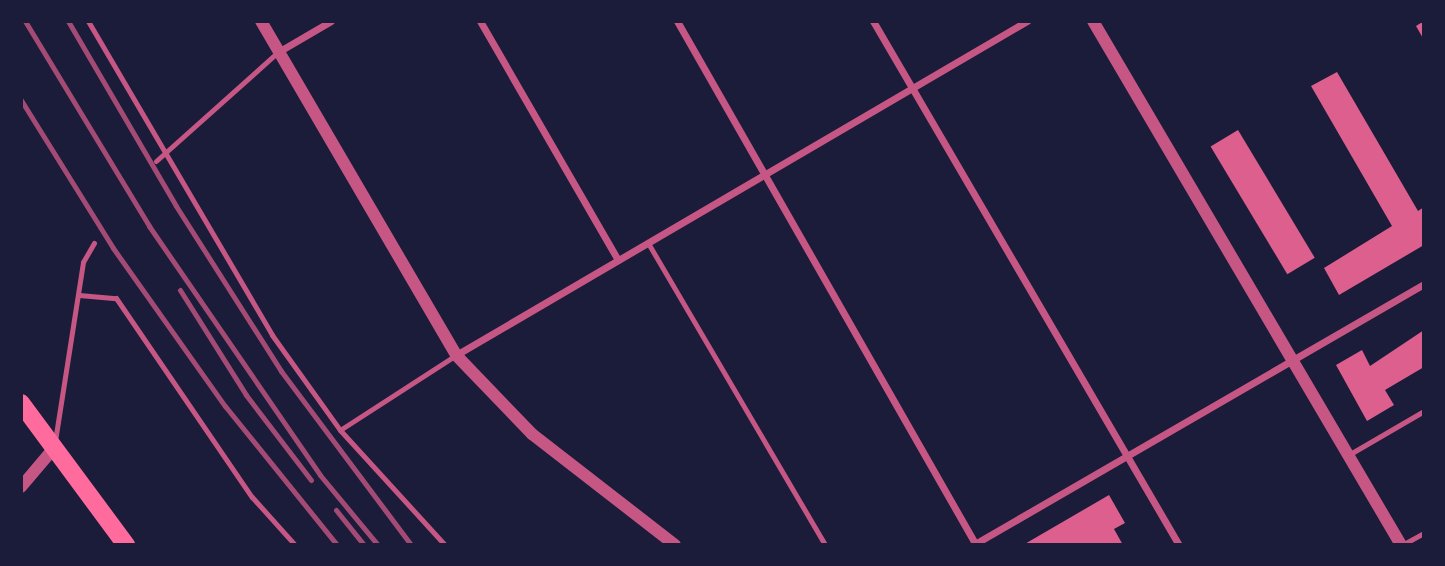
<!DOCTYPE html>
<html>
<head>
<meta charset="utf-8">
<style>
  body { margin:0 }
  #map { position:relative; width:1445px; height:566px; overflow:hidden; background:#1b1b3a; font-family:"PT Sans",sans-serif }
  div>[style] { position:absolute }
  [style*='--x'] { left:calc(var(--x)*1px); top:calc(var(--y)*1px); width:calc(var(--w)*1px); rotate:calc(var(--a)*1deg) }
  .building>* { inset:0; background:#dd5f8e; transform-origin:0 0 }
  .service>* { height:5px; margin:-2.5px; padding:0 2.5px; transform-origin:2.5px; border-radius:2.5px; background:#c65784 }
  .minor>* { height:7px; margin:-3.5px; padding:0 3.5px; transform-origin:3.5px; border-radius:3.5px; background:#c65784 }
  .tertiary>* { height:12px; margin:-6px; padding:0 6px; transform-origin:6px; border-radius:6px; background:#c65784 }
  .primary>* { height:18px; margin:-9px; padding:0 9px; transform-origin:9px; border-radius:9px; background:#ff6b9d }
  .rail>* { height:5px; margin:-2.5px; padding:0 2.5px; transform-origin:2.5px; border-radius:2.5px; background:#a44b75 }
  span { translate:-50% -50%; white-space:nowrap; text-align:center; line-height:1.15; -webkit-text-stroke:7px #1b1b3a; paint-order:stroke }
  .frame { position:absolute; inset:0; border:23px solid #1b1b3a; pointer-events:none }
</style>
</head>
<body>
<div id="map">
  <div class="building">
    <div style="clip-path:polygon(1424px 21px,1424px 40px,1416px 26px)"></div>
    <div style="clip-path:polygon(1337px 72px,1418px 211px,1424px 207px,1424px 245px,1339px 295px,1324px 268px,1392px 226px,1311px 86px)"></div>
    <div style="left:1238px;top:130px;width:149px;height:32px;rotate:59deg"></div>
    <div style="clip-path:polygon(1424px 330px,1424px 367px,1385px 390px,1394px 405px,1367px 421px,1336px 365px,1362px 350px,1370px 366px)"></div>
    <div style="clip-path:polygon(1109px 495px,1125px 523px,1114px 529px,1123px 545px,1023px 545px)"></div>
  </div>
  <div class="service">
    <div style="--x:88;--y:21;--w:364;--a:59.6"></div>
    <div style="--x:272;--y:335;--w:117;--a:54.4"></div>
    <div style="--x:340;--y:430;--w:156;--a:47.6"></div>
    <div style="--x:156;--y:161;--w:164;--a:-41.8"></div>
    <div style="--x:648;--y:243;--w:350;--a:59.6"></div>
    <div style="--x:79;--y:295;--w:37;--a:5"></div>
    <div style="--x:116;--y:298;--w:241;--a:55.7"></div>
    <div style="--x:252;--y:497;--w:64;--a:48.1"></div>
    <div style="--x:340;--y:430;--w:138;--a:-32.9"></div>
    <div style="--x:55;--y:441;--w:181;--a:-81.1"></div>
    <div style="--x:83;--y:262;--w:22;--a:-60"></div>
    <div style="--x:1350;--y:454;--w:86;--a:-30.2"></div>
    <div style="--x:1402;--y:545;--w:25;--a:-29"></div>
  </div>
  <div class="minor">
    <div style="--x:480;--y:21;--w:276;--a:60"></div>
    <div style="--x:677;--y:21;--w:603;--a:60.29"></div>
    <div style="--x:873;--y:21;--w:607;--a:59.72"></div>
    <div style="--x:278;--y:52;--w:61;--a:-30.3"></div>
    <div style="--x:456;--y:355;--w:662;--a:-30.33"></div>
    <div style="--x:973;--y:545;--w:521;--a:-30.06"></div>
  </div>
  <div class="tertiary">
    <div style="--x:261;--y:21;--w:387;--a:59.7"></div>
    <div style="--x:456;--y:355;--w:110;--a:46.1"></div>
    <div style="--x:532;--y:434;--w:181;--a:37.8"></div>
    <div style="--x:1093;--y:21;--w:608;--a:59.55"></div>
    <div style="--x:21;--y:487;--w:51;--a:-49.8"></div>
  </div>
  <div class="primary">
    <div style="--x:21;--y:403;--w:177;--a:53.5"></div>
  </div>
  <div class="rail">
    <div style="--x:25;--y:21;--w:240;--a:58.8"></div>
    <div style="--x:149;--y:226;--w:302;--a:55.5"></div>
    <div style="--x:320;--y:475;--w:91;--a:50.4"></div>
    <div style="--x:68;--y:21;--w:214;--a:59.7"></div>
    <div style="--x:176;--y:206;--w:196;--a:57.5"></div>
    <div style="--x:281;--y:371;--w:217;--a:53.2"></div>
    <div style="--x:21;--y:100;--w:174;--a:58.1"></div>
    <div style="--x:113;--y:248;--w:194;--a:54.7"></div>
    <div style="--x:225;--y:406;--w:179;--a:51.1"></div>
    <div style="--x:180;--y:290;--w:124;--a:57.8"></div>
    <div style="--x:246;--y:395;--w:107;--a:52.6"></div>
    <div style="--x:336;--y:510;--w:45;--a:51.3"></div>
  </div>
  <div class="frame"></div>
</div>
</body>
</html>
